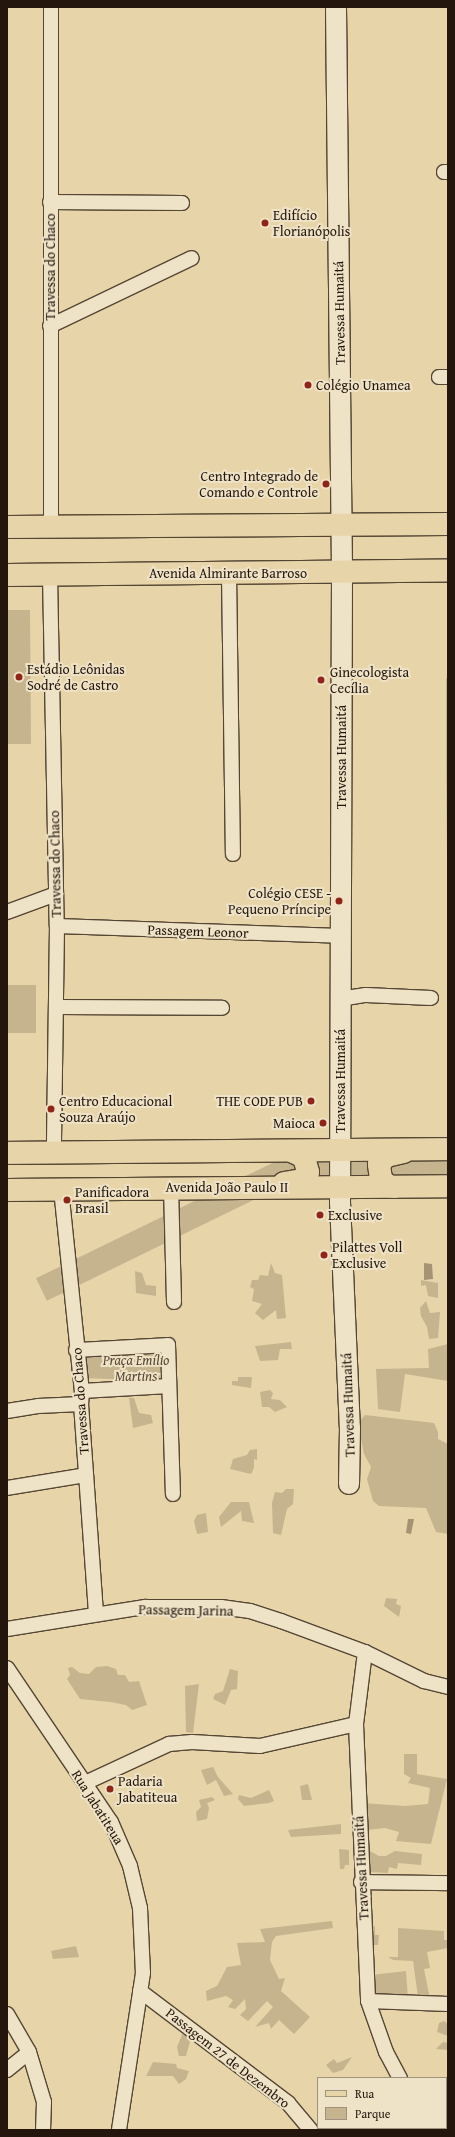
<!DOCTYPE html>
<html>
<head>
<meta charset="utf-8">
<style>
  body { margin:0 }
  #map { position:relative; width:455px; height:2137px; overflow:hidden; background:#e7d4a9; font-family:"Gentium Book Plus",serif }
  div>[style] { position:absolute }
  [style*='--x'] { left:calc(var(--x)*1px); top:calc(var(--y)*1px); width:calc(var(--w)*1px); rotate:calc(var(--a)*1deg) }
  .green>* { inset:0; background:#c6b48e; transform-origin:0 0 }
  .water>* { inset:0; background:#a59374 }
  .roads { filter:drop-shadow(1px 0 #554634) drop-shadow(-1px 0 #554634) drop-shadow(0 1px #554634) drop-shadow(0 -1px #554634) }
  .street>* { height:14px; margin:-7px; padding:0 7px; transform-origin:7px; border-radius:7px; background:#efe3c7 }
  .secondary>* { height:20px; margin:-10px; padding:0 10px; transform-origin:10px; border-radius:10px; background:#efe3c7 }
  .primary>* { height:22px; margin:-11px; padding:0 11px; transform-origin:11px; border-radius:11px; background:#e7d4a9 }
  .highway>* { height:22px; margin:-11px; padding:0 11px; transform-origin:11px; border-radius:11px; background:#e7d4a9 }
  .dots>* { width:11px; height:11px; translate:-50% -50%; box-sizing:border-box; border:2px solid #efe3c7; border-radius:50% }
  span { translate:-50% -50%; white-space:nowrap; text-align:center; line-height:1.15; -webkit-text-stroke:4px #efe3c7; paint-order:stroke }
  .poi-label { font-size:14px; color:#24160d }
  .left { translate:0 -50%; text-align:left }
  .right { translate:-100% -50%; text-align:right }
  .street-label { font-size:14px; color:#24160d }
  .park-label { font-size:14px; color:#554534; font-style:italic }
  .frame { position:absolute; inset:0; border:8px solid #24160d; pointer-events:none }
  .legend { position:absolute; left:317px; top:2077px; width:130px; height:52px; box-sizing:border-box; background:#efe3c7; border:1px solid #9e917d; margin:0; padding:5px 7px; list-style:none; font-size:12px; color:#24160d }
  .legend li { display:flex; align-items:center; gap:8px; height:20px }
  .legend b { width:20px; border:1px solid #9e917d }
</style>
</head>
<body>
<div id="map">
  <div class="green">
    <div style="clip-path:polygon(7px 589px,8px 610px,30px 610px,31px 744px,7px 744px)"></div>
    <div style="clip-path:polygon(446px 678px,448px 678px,446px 856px)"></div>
    <div style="left:36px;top:985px;width:48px;height:29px;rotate:90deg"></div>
    <div style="left:293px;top:1153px;width:25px;height:286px;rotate:64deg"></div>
    <div style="clip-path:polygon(448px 1153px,448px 1178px,306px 1180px,309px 1159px)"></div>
    <div style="clip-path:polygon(271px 1263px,275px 1273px,282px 1275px,286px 1318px,277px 1319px,276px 1310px,263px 1320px,255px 1313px,262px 1304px,252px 1301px,254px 1289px,250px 1287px,252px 1280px,258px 1280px,260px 1275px,268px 1276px)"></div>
    <div style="clip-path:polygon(135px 1271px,142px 1273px,146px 1285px,156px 1286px,156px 1296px,136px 1293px)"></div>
    <div style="clip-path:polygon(421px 1280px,438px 1283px,438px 1298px,428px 1296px,426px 1285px,421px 1286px)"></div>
    <div style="clip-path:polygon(426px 1301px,430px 1313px,440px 1312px,438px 1338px,429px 1339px,427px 1327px,421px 1316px,420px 1308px)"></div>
    <div style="clip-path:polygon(291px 1342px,292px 1349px,280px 1349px,278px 1360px,260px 1361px,255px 1346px)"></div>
    <div style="clip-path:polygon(448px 1344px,448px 1381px,405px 1374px,400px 1412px,378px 1409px,376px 1369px,429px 1368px,428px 1349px)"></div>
    <div style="left:167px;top:1351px;width:30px;height:84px;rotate:92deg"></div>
    <div style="clip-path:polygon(238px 1377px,252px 1377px,251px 1388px,232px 1385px,232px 1381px,238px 1381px)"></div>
    <div style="clip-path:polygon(270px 1390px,273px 1393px,271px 1399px,280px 1400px,287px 1407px,275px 1412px,269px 1407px,262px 1407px,260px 1392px)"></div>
    <div style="clip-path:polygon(129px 1398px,134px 1398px,139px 1413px,151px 1415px,153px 1423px,133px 1428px)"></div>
    <div style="clip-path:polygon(365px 1415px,434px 1423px,438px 1432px,438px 1439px,448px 1444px,448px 1534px,436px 1532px,426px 1508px,379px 1506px,373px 1501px,367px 1479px,371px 1467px,364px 1454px,358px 1423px)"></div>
    <div style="clip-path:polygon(257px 1449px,257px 1460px,254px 1459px,254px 1468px,251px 1474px,230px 1469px,233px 1459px,247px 1455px,250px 1450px)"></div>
    <div style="clip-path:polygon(286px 1489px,294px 1489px,293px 1504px,287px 1509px,281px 1535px,273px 1533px,272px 1503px,275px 1492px,282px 1493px)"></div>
    <div style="clip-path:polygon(231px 1502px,249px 1502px,254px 1523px,242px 1521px,241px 1511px,221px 1527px,219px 1517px)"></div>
    <div style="clip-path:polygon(206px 1513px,208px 1532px,197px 1534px,194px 1521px,197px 1515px)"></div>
    <div style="clip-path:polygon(386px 1598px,397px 1599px,396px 1604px,401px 1606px,399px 1617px,384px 1606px)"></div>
    <div style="clip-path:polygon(107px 1666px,116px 1669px,118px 1675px,125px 1675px,129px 1682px,139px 1681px,147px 1705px,132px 1710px,126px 1705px,110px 1702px,80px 1699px,67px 1679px,70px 1675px,68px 1668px,72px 1667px,80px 1673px,89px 1674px,96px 1667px)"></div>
    <div style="clip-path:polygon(230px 1669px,238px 1671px,237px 1689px,231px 1690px,225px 1705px,213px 1699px,215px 1694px,223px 1691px)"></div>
    <div style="clip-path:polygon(199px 1684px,193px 1733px,186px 1732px,185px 1686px)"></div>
    <div style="clip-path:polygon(404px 1754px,417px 1754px,417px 1774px,447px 1779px,431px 1844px,396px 1841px,399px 1832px,385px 1828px,367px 1830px,362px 1803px,405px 1806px,428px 1804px,430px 1788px,408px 1783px,411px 1778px,404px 1774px)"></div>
    <div style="clip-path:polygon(213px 1767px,218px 1777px,233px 1794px,224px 1796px,216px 1780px,207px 1785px,201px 1770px)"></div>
    <div style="clip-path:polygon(308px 1784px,312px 1800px,302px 1800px,300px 1786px)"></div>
    <div style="clip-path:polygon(269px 1790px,274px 1801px,269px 1803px,244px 1806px,238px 1799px,239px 1795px,251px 1798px)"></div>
    <div style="clip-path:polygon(212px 1797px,215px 1800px,207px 1803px,209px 1808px,207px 1819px,197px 1821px,196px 1812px,201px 1807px,199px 1800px)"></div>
    <div style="clip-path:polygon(341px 1824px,341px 1834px,291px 1837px,288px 1830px)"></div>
    <div style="clip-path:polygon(339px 1849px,349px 1850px,349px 1865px,345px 1865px,344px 1869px,340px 1869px)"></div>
    <div style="clip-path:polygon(368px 1850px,379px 1856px,386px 1856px,395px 1851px,422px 1854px,421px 1865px,398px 1863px,397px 1869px,389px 1867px,388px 1873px,370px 1872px)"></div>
    <div style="clip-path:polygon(332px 1921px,333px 1928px,276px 1936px,272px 1942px,270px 1960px,279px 1979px,285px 1978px,281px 1991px,310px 2017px,294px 2034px,279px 2020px,271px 2029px,269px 2023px,255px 2027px,273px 2007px,267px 2001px,248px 2021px,240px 2015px,246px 2009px,245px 1999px,235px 2009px,228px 2007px,233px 2000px,226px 1996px,207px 2001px,206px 1991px,217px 1986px,227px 1967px,241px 1965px,237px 1943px,265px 1942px,260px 1929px)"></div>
    <div style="clip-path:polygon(367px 1926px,375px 1926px,375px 1935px,379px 1935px,378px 1945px,369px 1945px)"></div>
    <div style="clip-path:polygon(398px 1928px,444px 1931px,444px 1940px,448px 1940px,448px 1948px,427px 1952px,430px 1968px,424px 1969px,430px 1999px,418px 1997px,413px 1961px,393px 1960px,388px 1957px,398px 1957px)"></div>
    <div style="clip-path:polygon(76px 1946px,79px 1957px,53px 1959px,51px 1951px)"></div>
    <div style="clip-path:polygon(406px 1971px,408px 2000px,375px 1995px,372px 1975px)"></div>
    <div style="clip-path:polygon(444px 2021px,448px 2024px,448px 2036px,437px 2032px,439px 2023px)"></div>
    <div style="clip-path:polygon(184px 2030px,191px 2038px,186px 2056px,179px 2056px,177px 2047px)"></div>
    <div style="clip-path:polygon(443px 2042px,448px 2043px,448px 2050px,436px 2049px)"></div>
    <div style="clip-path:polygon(352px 2057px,343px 2070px,333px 2073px,326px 2065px,334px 2059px,337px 2063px)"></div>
    <div style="clip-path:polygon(153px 2062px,176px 2064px,177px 2068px,189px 2071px,186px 2079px,179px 2084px,173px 2076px,146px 2076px)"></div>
  </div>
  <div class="water">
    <div style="clip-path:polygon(424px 1263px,432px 1264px,433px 1279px,424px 1280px)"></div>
    <div style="clip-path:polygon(408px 1519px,414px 1519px,411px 1534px,406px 1533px)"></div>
  </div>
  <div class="roads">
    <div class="street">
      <div style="--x:51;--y:7;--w:519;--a:90"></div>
      <div style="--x:444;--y:172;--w:4;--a:0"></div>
      <div style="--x:50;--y:202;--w:132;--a:0.4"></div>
      <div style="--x:50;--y:326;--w:157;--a:-25.6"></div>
      <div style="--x:439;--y:377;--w:9;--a:0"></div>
      <div style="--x:229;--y:573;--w:281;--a:89.2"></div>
      <div style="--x:50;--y:575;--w:351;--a:88.9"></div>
      <div style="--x:57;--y:926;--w:227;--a:90.8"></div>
      <div style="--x:7;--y:912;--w:52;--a:-20.2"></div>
      <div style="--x:57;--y:926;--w:283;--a:2"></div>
      <div style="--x:340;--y:999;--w:26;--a:-9"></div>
      <div style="--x:366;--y:995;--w:65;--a:2.6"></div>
      <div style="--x:57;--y:1007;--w:165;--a:0.3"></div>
      <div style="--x:171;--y:1187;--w:115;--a:88.5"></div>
      <div style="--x:61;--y:1189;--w:203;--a:84.1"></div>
      <div style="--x:82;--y:1391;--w:13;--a:94"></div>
      <div style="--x:81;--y:1404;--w:210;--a:85.9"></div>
      <div style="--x:76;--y:1350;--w:92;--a:-3.1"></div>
      <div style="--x:168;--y:1345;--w:149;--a:88.1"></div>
      <div style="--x:82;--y:1391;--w:87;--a:-3.3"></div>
      <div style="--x:7;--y:1411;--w:31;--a:-9"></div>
      <div style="--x:38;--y:1406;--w:43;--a:-2.7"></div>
      <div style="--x:7;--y:1488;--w:80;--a:-9.3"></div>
      <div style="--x:7;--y:1629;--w:140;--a:-9.1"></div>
      <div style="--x:145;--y:1607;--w:76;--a:0"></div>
      <div style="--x:221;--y:1607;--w:29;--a:8"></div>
      <div style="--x:250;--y:1611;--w:33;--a:18"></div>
      <div style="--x:281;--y:1621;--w:90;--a:20.3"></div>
      <div style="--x:365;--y:1652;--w:66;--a:26.2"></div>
      <div style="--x:424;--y:1681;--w:25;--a:14"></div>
      <div style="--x:365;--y:1652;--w:73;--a:97.1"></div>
      <div style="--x:356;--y:1724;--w:277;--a:87.5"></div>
      <div style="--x:368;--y:2001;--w:54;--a:70.6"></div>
      <div style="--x:386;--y:2052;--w:30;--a:62"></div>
      <div style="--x:7;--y:1668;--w:186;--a:56"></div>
      <div style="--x:111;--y:1822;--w:48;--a:66.6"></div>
      <div style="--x:130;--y:1866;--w:43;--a:76.6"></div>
      <div style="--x:140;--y:1908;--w:65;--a:87.4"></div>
      <div style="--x:143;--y:1973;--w:159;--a:98.7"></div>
      <div style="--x:85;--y:1783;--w:93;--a:-24.9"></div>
      <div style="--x:169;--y:1744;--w:23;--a:-5"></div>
      <div style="--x:192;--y:1742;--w:68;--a:3.4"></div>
      <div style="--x:260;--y:1746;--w:98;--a:-12.9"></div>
      <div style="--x:361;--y:1882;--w:87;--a:0.7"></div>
      <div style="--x:140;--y:1991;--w:186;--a:37.1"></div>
      <div style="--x:288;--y:2103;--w:35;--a:50"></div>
      <div style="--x:368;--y:2001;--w:80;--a:2.1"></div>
      <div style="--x:7;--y:2014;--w:44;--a:59.9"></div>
      <div style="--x:29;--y:2052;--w:52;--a:73.3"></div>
      <div style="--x:44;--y:2102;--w:28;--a:92"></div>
      <div style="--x:7;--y:2070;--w:28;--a:-39"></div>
      <div style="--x:446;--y:2097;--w:2;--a:0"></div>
      <div style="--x:427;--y:2128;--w:2;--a:63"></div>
    </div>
    <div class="secondary">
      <div style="--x:336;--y:7;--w:566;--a:89.39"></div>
      <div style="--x:342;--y:573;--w:629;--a:90.18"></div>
      <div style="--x:340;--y:1202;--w:226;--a:87.5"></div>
      <div style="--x:350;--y:1428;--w:56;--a:91"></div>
    </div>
    <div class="primary">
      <div style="--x:7;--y:1153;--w:441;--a:-0.5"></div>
      <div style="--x:284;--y:1183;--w:18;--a:-9"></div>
      <div style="--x:302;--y:1180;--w:10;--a:-53"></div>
      <div style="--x:308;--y:1172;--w:16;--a:-105"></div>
      <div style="--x:304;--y:1157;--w:14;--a:-155"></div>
      <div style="--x:394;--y:1187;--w:6;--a:-171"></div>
      <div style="--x:388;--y:1186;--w:10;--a:-135"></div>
      <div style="--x:381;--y:1179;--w:15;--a:-98"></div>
      <div style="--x:379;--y:1164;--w:11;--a:-49"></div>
      <div style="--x:386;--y:1156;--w:18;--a:-13"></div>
      <div style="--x:7;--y:1190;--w:441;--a:-0.5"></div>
    </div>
    <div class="highway">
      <div style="--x:7;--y:527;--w:441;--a:-0.4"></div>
      <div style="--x:7;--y:575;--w:441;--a:-0.6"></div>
    </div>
  </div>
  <div class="dots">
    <div style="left:265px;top:223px;background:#8f2418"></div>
    <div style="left:308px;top:385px;background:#8f2418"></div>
    <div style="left:326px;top:484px;background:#8f2418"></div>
    <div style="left:19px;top:677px;background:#8f2418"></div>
    <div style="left:321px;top:680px;background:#8f2418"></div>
    <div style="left:339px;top:901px;background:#8f2418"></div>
    <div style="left:311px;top:1101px;background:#8f2418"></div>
    <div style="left:51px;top:1109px;background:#8f2418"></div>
    <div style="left:323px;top:1123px;background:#8f2418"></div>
    <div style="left:67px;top:1200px;background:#8f2418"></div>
    <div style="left:320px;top:1215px;background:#8f2418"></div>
    <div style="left:324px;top:1255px;background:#8f2418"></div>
    <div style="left:110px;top:1789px;background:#8f2418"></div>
  </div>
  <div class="poi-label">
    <span class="left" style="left:273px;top:223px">Edifício<br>Florianópolis</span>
    <span class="left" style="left:316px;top:385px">Colégio Unamea</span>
    <span class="right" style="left:318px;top:484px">Centro Integrado de<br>Comando e Controle</span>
    <span class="left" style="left:27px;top:677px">Estádio Leônidas<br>Sodré de Castro</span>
    <span class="left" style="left:330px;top:680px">Ginecologista<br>Cecília</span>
    <span class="right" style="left:331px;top:901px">Colégio CESE -<br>Pequeno Príncipe</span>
    <span class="left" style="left:59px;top:1109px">Centro Educacional<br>Souza Araújo</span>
    <span class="right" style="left:303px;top:1101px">THE CODE PUB</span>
    <span class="right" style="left:315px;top:1123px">Maioca</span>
    <span class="left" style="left:75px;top:1200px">Panificadora<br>Brasil</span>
    <span class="left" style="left:328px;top:1215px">Exclusive</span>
    <span class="left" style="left:332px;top:1255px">Pilattes Voll<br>Exclusive</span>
    <span class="left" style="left:118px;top:1789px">Padaria<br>Jabatiteua</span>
  </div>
  <div class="street-label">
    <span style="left:50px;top:267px;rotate:-90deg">Travessa do Chaco</span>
    <span style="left:339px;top:313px;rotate:-91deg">Travessa Humaitá</span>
    <span style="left:228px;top:573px">Avenida Almirante Barroso</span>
    <span style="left:341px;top:757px;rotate:-90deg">Travessa Humaitá</span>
    <span style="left:55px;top:864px;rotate:-91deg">Travessa do Chaco</span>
    <span style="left:198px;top:931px;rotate:2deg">Passagem Leonor</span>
    <span style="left:340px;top:1081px;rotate:-90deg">Travessa Humaitá</span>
    <span style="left:227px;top:1187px">Avenida João Paulo II</span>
    <span style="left:80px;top:1401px;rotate:-94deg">Travessa do Chaco</span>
    <span style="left:348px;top:1405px;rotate:-92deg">Travessa Humaitá</span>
    <span style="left:186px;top:1610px;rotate:1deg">Passagem Jarina</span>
    <span style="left:98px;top:1807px;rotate:58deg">Rua Jabatiteua</span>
    <span style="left:361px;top:1868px;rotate:-93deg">Travessa Humaitá</span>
    <span style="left:228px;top:2058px;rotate:38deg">Passagem 27 de Dezembro</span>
  </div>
  <div class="park-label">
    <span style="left:136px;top:1368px">Praça Emílio<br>Martins</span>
  </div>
  <div class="frame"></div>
  <ul class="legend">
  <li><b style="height:5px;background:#e7d4a9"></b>Rua</li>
  <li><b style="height:11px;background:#c6b48e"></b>Parque</li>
  </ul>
</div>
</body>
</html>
